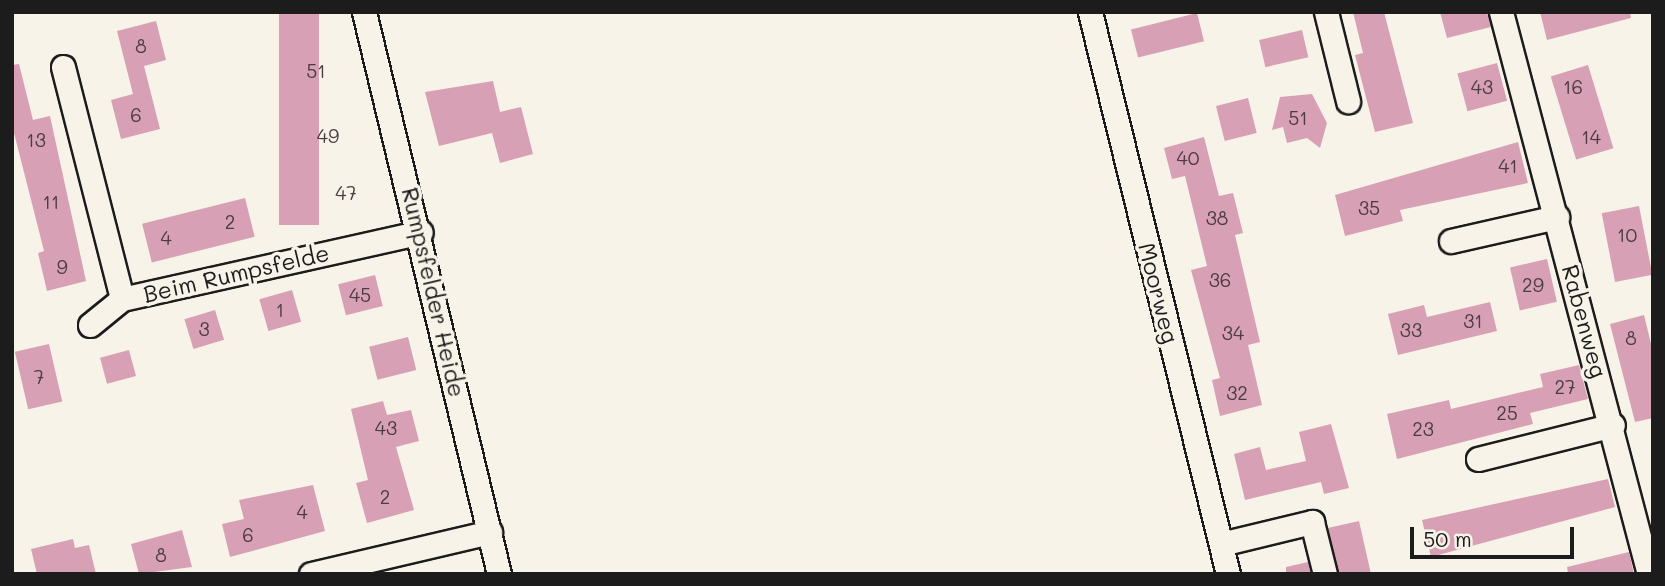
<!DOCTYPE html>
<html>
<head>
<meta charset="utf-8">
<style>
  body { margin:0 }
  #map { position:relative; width:1665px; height:586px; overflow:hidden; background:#f7f3e8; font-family:Mali,sans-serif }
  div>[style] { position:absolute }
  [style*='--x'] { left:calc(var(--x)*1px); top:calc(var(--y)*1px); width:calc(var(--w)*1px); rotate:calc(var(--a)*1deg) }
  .building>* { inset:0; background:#d7a0b4; transform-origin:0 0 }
  .roads { filter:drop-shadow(2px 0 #1c1c1c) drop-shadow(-2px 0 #1c1c1c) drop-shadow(0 2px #1c1c1c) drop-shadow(0 -2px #1c1c1c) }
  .minor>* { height:23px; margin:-11.5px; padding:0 11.5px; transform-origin:11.5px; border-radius:11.5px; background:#f7f3e8 }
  span { translate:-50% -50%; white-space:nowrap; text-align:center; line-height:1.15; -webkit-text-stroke:7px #f7f3e8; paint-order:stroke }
  .number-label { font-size:19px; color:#4b3d42 }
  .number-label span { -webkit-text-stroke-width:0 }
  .street-label { font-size:23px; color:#1c1c1c }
  .frame { position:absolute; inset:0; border:14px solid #1c1c1c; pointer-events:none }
  .scale { position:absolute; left:1410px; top:527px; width:164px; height:32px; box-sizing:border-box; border:4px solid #1c1c1c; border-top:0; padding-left:9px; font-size:21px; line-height:24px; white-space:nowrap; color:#1c1c1c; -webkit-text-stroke:5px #f7f3e8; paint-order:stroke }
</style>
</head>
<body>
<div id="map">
  <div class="building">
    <div style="left:279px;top:12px;width:40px;height:213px"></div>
    <div style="clip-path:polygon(1353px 12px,1384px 12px,1413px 123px,1375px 132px,1355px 55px,1363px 53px)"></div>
    <div style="clip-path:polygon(1440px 12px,1487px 12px,1491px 27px,1447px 38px)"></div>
    <div style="clip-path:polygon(1540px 12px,1630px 12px,1631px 18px,1547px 40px)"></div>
    <div style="left:1197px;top:13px;width:29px;height:68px;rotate:76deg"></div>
    <div style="clip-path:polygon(156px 21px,166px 60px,144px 66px,160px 129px,121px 139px,111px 100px,133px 94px,117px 31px)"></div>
    <div style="left:1302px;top:30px;width:28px;height:44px;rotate:77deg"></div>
    <div style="left:1497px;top:63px;width:39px;height:41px;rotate:75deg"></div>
    <div style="clip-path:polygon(19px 64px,33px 120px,50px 116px,86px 281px,47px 291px,38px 253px,44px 251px,12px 125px,12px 65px)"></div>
    <div style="left:1588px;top:65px;width:87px;height:39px;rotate:73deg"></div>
    <div style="clip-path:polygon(493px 81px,500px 112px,521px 107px,533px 154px,500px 163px,492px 133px,439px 146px,425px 92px)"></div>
    <div style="clip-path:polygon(1312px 94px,1327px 123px,1320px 148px,1307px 138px,1287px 143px,1283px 127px,1272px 130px,1280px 97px)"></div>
    <div style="left:1248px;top:98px;width:36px;height:33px;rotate:76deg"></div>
    <div style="clip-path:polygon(1204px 137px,1219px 196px,1233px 193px,1243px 233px,1235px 235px,1260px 342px,1248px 345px,1262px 405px,1220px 416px,1212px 380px,1220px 378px,1191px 270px,1207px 266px,1185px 176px,1172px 179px,1164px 148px)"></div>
    <div style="clip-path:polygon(1518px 142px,1528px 183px,1400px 210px,1403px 221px,1345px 236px,1335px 195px)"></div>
    <div style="left:245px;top:198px;width:40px;height:106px;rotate:76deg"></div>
    <div style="left:1639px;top:206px;width:70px;height:38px;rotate:79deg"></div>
    <div style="left:1547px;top:259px;width:44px;height:38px;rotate:77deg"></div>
    <div style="left:375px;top:275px;width:32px;height:38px;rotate:76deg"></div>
    <div style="left:292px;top:290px;width:33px;height:34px;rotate:74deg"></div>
    <div style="clip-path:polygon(1490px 302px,1497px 331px,1398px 355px,1388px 314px,1424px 305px,1427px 317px)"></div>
    <div style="left:215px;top:310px;width:31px;height:32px;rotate:73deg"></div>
    <div style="clip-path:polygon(1644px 315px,1653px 352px,1653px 418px,1635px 422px,1610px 324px)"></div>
    <div style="left:408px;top:337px;width:34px;height:40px;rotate:76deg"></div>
    <div style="left:49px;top:344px;width:59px;height:35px;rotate:77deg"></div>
    <div style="left:129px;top:350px;width:27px;height:30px;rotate:75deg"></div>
    <div style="clip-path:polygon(1579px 365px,1588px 399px,1530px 413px,1533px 424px,1397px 459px,1387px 414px,1449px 400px,1451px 409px,1543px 387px,1540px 374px)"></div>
    <div style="clip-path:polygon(383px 401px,387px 415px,411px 410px,419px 441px,396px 447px,414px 510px,367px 523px,356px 483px,368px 480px,351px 409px)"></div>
    <div style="clip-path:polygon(1331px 424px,1349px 488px,1324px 494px,1321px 482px,1245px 500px,1234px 454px,1260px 447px,1266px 470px,1306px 461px,1299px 432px)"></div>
    <div style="clip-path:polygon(1608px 479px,1615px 507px,1431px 557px,1422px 520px)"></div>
    <div style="clip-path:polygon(313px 485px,325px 531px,230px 557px,222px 524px,244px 519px,239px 500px)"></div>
    <div style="clip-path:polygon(1359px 521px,1371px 574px,1339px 574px,1328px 528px)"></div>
    <div style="clip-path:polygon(182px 530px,192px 567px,139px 574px,131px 544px)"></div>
    <div style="clip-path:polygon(73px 539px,75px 548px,89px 545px,96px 574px,37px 574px,31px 549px)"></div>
    <div style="clip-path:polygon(1629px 552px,1634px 574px,1568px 574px,1567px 567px)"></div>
    <div style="clip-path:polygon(1308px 562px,1311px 574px,1286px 574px,1286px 567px)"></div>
  </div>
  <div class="roads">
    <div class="minor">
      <div style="--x:364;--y:12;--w:578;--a:76.49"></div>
      <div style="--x:1090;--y:12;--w:579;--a:76.2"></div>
      <div style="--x:1326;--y:12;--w:92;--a:76.1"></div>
      <div style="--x:1501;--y:12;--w:581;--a:75.25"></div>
      <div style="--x:63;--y:67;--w:239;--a:75.7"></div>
      <div style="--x:1451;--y:241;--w:109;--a:-12.8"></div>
      <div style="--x:90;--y:325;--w:41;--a:-39.1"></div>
      <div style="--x:122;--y:299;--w:306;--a:-12.6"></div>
      <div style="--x:1478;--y:459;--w:139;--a:-14.1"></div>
      <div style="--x:1221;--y:544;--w:94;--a:-13.6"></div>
      <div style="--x:1312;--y:522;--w:54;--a:76"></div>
      <div style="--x:311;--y:574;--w:184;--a:-13.2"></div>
    </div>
  </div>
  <div class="number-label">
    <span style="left:141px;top:46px">8</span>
    <span style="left:316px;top:71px">51</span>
    <span style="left:1482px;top:87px">43</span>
    <span style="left:1573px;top:87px">16</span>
    <span style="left:136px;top:115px">6</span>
    <span style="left:1298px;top:118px">51</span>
    <span style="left:328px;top:136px">49</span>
    <span style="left:1591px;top:137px">14</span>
    <span style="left:36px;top:140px">13</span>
    <span style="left:1188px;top:158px">40</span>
    <span style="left:1508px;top:166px">41</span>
    <span style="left:346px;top:193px">47</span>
    <span style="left:51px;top:202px">11</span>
    <span style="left:1369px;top:208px">35</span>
    <span style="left:1217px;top:218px">38</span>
    <span style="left:230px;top:222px">2</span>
    <span style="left:1627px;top:235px">10</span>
    <span style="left:166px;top:238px">4</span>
    <span style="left:62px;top:267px">9</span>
    <span style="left:1220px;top:280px">36</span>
    <span style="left:1533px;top:285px">29</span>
    <span style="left:360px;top:295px">45</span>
    <span style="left:280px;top:310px">1</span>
    <span style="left:1473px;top:321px">31</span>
    <span style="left:204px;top:329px">3</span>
    <span style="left:1411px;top:330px">33</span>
    <span style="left:1233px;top:333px">34</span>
    <span style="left:1631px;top:338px">8</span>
    <span style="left:39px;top:377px">7</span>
    <span style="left:1565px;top:387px">27</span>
    <span style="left:1237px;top:393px">32</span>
    <span style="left:1507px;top:413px">25</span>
    <span style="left:386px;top:428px">43</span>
    <span style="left:1423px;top:429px">23</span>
    <span style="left:385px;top:497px">2</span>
    <span style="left:302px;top:512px">4</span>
    <span style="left:248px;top:535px">6</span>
    <span style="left:161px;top:555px">8</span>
  </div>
  <div class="street-label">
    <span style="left:236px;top:273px;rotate:-13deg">Beim Rumpsfelde</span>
    <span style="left:434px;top:292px;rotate:77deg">Rumpsfelder Heide</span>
    <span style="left:1159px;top:293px;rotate:76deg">Moorweg</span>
    <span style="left:1585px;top:321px;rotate:75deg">Rabenweg</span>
  </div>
  <div class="frame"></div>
  <div class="scale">50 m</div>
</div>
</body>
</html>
